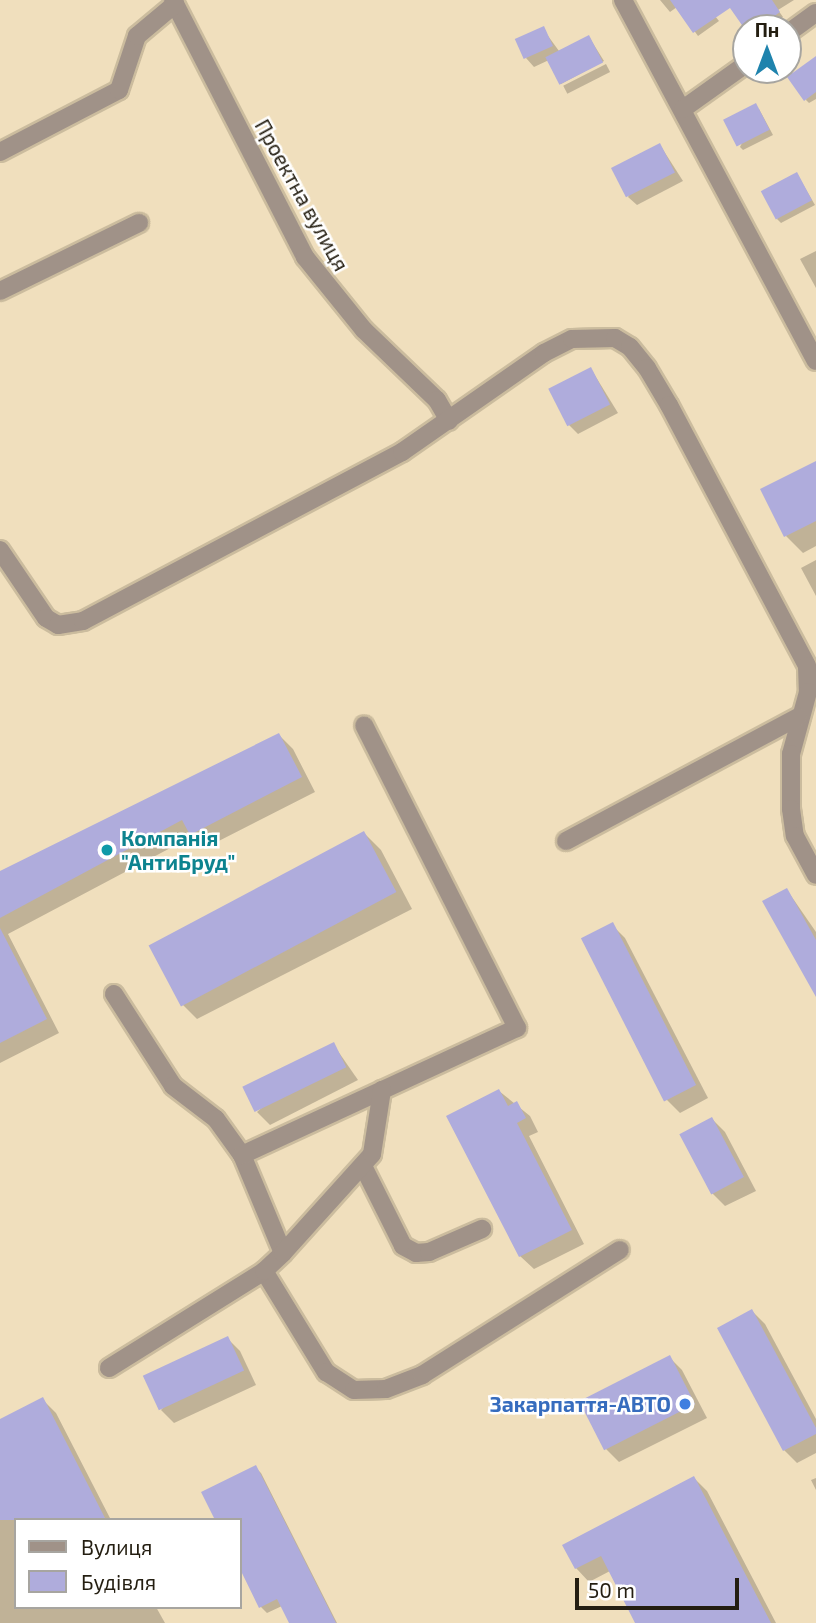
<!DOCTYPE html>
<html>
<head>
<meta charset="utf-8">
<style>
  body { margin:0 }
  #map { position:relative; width:816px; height:1623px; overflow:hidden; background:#f0dfbd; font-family:"Exo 2",sans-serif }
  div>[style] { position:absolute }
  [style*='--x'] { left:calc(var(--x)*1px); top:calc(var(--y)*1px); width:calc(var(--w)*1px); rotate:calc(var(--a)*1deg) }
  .shadow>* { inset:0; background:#0003; transform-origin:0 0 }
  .building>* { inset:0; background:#afacdc; transform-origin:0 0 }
  .roads { filter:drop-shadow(2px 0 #cbbc9e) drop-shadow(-2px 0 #cbbc9e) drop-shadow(0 2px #cbbc9e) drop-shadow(0 -2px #cbbc9e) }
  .minor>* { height:18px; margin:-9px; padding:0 9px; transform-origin:9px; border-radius:9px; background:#a09288 }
  .dots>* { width:19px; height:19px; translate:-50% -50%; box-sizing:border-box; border:4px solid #fff; border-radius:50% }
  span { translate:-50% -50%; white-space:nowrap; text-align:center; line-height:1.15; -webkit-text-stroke:5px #fff; paint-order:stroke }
  .street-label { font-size:21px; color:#241e11 }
  .culture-label { font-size:21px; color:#0d838f; font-weight:700 }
  .left { translate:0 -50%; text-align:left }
  .shop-label { font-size:21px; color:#366cbe; font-weight:700 }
  .right { translate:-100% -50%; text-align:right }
  .legend { position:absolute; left:14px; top:1518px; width:228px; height:91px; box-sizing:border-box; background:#fff; border:2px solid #a7a5a0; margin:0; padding:9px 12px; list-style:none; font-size:21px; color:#241e11 }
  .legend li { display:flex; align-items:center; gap:14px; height:35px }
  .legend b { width:35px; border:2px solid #a7a5a0 }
  .north { position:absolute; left:732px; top:14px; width:70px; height:70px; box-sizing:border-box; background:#fff; border:2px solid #a7a5a0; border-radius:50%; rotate:0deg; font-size:19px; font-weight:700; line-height:28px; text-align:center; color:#241e11 }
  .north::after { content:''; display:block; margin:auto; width:24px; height:32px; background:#1f83ad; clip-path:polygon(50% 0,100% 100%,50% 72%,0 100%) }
  .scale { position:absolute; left:575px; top:1578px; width:164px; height:32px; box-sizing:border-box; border:4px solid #241e11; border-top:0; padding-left:9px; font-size:21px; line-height:24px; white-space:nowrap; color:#241e11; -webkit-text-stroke:5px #fff; paint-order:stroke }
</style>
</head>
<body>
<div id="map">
  <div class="shadow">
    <div style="clip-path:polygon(660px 0,702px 0,719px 21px,698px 36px,677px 7px,670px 12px)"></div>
    <div style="clip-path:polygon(726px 0,794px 0,778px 10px,783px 17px,767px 28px,746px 28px)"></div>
    <div style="clip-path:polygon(543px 29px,559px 51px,589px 37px,604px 61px,561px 84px,549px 60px,534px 67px,526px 58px)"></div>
    <div style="clip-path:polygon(816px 58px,816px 99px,809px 103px,806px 100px)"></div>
    <div style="left:606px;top:64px;width:9px;height:48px;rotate:63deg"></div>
    <div style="clip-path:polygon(759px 109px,773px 135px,743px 150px,740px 147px)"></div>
    <div style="clip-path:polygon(660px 145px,683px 181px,637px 205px,628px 197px)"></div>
    <div style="clip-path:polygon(797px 174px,815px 205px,781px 223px,777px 219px)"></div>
    <div style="clip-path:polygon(816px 251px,816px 288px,800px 259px)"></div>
    <div style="clip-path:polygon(591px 369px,618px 413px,578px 434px,569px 425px)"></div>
    <div style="clip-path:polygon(816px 463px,816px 546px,803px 553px,786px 536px)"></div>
    <div style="clip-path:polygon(816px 560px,816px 596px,801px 568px)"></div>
    <div style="clip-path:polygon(279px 735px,293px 749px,315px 792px,205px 848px,193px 836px,8px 934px,59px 1033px,0 1063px,0 896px)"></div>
    <div style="clip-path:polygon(364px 833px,381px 850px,412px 909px,197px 1019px,180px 1002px)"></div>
    <div style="clip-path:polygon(787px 890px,816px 932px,816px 991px)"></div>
    <div style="clip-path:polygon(612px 925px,625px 938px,708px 1098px,680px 1113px,666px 1099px)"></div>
    <div style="clip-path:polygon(333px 1044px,358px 1080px,270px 1125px,257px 1112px)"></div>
    <div style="clip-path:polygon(499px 1091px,530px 1116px,538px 1132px,529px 1136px,584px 1244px,534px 1269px,520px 1256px)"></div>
    <div style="clip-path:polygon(712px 1119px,725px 1132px,756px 1191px,725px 1206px,712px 1193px)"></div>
    <div style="clip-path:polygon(752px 1311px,765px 1324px,816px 1419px,816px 1453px,797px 1463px,784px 1450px)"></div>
    <div style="clip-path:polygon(227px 1338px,240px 1351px,256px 1385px,174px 1423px,161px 1410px)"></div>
    <div style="clip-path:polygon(669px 1357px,682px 1370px,707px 1418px,619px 1462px,606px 1449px)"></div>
    <div style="clip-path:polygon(42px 1399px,56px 1413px,111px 1520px,16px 1520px,16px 1607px,156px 1607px,165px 1623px,0 1623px,0 1421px)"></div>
    <div style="clip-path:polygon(255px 1467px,261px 1473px,337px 1623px,291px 1623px,282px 1606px,267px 1613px,261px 1607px,240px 1565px,240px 1520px)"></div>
    <div style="clip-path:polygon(694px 1478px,707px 1491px,776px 1623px,637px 1623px,610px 1571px,589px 1582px,576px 1568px,564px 1545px)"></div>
    <div style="clip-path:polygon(816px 1478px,816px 1490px,811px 1480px)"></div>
  </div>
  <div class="building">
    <div style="clip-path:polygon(670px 0,772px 0,780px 12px,758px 28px,744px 28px,730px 8px,693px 33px)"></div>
    <div style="left:544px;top:26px;width:22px;height:32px;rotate:66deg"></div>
    <div style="left:589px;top:35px;width:31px;height:49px;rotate:63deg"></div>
    <div style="clip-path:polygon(816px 56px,816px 92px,804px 101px,787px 77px)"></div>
    <div style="left:756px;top:103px;width:30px;height:37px;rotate:63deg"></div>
    <div style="left:660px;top:143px;width:33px;height:55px;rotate:63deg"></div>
    <div style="left:797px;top:172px;width:32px;height:41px;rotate:62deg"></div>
    <div style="left:591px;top:367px;width:42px;height:48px;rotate:63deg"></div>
    <div style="clip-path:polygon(816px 461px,816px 521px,784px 537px,760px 489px)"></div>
    <div style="clip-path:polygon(279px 733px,302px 777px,190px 835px,182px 820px,0 918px,0 871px)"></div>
    <div style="left:364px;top:831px;width:69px;height:244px;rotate:62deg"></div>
    <div style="clip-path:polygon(787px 888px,816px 940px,816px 997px,762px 901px)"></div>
    <div style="left:613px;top:922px;width:183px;height:36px;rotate:63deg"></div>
    <div style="clip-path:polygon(0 928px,47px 1019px,0 1043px)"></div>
    <div style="left:334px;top:1042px;width:28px;height:102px;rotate:64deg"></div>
    <div style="clip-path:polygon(499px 1089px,508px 1106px,517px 1101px,526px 1118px,517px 1123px,572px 1230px,519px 1257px,446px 1116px)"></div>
    <div style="left:712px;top:1117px;width:68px;height:37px;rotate:62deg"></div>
    <div style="clip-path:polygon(752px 1309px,816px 1428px,816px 1434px,783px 1451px,717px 1328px)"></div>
    <div style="left:228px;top:1336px;width:38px;height:94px;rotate:65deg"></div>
    <div style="left:670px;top:1355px;width:55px;height:102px;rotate:63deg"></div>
    <div style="clip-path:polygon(43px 1397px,106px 1520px,0 1520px,0 1419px)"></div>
    <div style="clip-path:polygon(256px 1465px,336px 1623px,289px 1623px,277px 1599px,259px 1608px,240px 1569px,240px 1520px,215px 1520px,201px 1492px)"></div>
    <div style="clip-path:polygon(694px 1476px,771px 1623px,635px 1623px,601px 1556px,575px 1569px,562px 1545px)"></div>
  </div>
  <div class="roads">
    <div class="minor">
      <div style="--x:173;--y:0;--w:289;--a:62.8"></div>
      <div style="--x:305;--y:257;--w:94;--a:51.1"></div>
      <div style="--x:364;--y:330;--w:101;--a:43.8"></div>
      <div style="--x:437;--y:400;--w:24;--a:60"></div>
      <div style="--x:623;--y:0;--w:409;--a:61.9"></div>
      <div style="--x:788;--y:33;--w:34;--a:-36"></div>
      <div style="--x:683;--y:109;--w:77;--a:-35.5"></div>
      <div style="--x:0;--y:152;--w:134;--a:-27.5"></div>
      <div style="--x:119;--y:90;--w:57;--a:-71.6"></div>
      <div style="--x:137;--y:36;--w:50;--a:-40.1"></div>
      <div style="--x:0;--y:291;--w:155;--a:-26.1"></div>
      <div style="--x:0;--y:550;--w:82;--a:55.9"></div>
      <div style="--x:46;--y:618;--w:14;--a:30"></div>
      <div style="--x:58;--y:625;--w:25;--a:-9"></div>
      <div style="--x:83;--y:621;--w:361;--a:-27.9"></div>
      <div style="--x:402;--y:452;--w:173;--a:-34.9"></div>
      <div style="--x:544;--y:353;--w:31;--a:-27"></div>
      <div style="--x:572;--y:339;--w:43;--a:-1.3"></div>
      <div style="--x:615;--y:338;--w:17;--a:31"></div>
      <div style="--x:630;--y:347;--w:27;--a:51"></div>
      <div style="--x:647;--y:368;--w:43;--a:59.3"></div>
      <div style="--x:669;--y:405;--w:295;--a:62.1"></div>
      <div style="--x:807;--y:666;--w:26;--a:88"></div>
      <div style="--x:808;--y:692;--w:64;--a:105.3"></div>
      <div style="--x:791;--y:754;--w:55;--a:90"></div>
      <div style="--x:791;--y:809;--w:27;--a:82"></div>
      <div style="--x:795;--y:836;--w:44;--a:61.7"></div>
      <div style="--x:566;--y:841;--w:263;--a:-28.1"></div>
      <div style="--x:114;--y:994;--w:109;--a:57.3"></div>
      <div style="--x:173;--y:1086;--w:54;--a:37.5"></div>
      <div style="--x:216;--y:1119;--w:44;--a:54.2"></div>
      <div style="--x:242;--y:1155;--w:106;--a:67.3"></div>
      <div style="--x:242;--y:1155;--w:303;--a:-24.8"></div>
      <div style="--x:517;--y:1028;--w:339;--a:-116.8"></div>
      <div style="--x:363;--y:1166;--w:89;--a:63.4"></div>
      <div style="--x:403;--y:1246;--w:15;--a:28"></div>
      <div style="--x:416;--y:1253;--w:13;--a:-4"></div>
      <div style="--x:429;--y:1252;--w:58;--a:-23.5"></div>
      <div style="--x:264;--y:1271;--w:119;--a:58.5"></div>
      <div style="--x:326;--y:1372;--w:33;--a:33"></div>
      <div style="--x:354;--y:1390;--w:32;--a:-2"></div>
      <div style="--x:386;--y:1389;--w:39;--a:-21"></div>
      <div style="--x:422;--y:1375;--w:234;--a:-32.3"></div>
      <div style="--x:109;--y:1368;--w:183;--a:-32"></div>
      <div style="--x:264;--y:1271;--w:26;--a:-43"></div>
      <div style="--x:283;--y:1253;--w:133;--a:-48"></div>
      <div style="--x:372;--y:1154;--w:65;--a:-81.1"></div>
    </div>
  </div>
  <div class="dots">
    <div style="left:107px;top:850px;background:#0f9aa8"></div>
    <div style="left:685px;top:1404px;background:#3f7fe0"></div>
  </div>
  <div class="street-label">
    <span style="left:302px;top:195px;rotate:61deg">Проектна вулиця</span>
  </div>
  <div class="culture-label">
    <span class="left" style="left:121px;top:850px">Компанія<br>"АнтиБруд"</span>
  </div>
  <div class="shop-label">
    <span class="right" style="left:671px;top:1404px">Закарпаття-АВТО</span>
  </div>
  <ul class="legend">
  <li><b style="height:9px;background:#a09288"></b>Вулиця</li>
  <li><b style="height:19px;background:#afacdc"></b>Будівля</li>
  </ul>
  <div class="north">Пн</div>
  <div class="scale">50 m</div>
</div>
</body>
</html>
